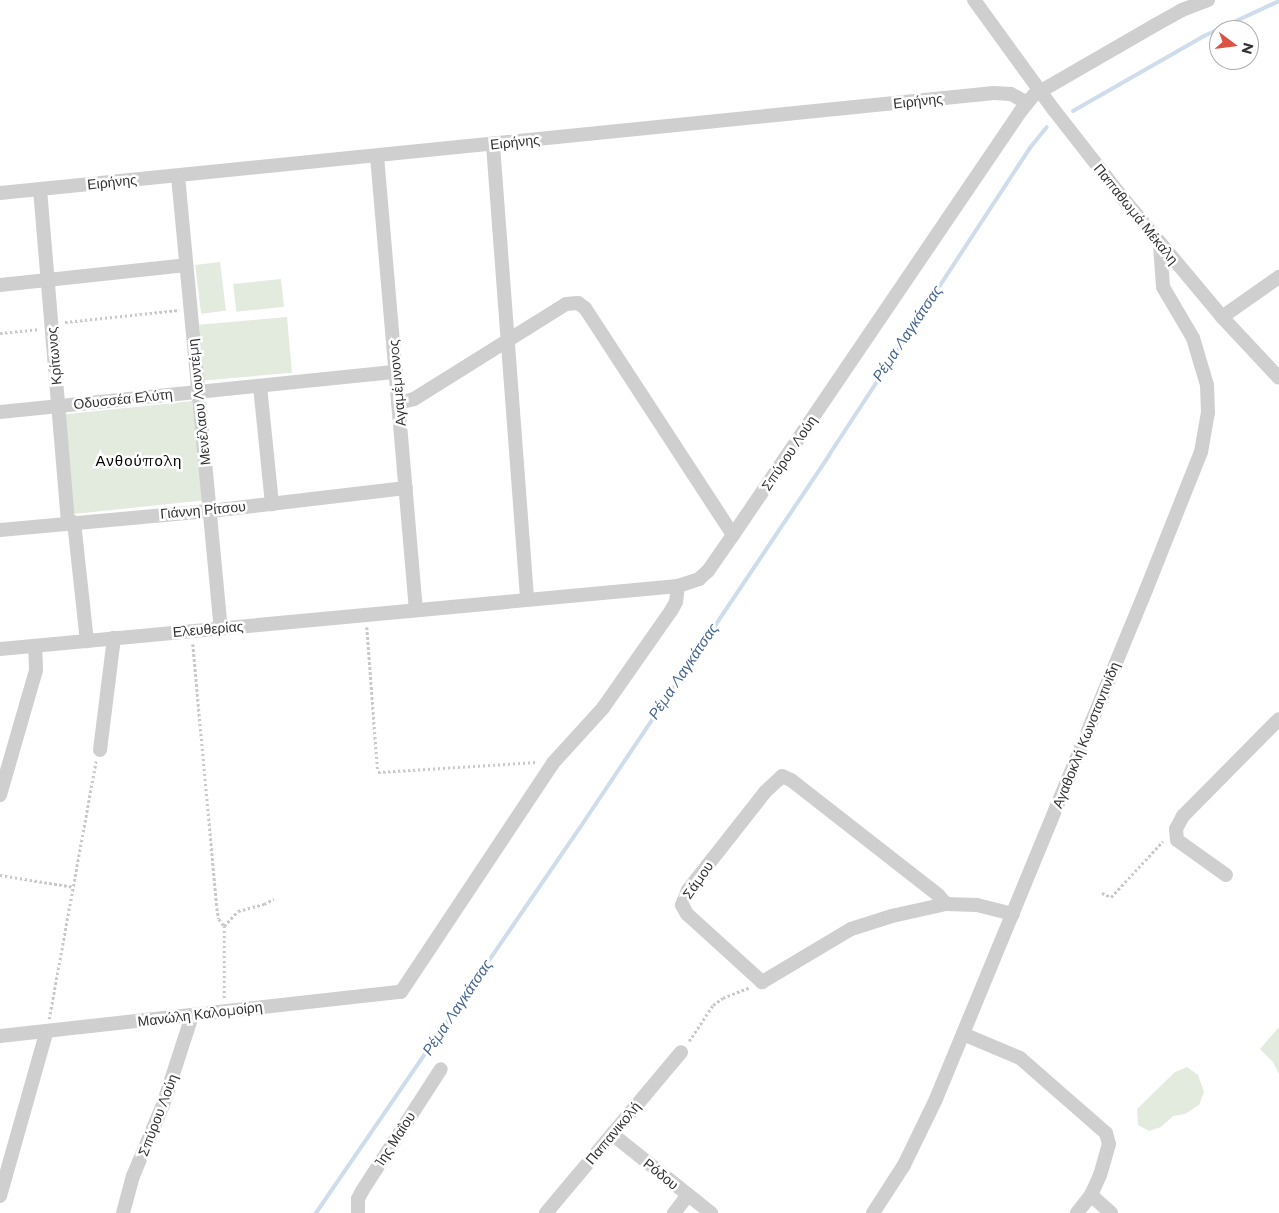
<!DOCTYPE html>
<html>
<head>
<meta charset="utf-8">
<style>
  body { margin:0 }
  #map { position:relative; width:1279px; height:1213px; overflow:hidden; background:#fff; font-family:Montserrat,sans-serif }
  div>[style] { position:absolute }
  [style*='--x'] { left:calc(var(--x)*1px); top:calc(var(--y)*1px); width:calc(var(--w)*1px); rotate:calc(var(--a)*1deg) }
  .green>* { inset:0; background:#e3eade; transform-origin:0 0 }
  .stream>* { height:4px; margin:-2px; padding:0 2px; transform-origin:2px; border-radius:2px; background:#cfdceb }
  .path>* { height:2.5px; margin-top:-1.25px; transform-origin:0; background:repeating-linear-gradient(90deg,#c9c9c9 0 2.5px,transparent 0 5px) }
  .minor>* { height:14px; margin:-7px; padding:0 7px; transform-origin:7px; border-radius:7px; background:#cfcfcf }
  span { translate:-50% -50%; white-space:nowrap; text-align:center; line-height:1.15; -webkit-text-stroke:5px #fff; paint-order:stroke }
  .street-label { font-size:14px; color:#323232 }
  .water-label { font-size:15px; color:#446590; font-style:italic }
  .neighbourhood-label { font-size:15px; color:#000; letter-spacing:1px }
  .north { position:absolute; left:1209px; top:20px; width:50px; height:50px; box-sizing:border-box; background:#fff; border:1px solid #adadad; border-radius:50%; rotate:105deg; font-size:14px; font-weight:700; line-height:20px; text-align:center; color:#323232 }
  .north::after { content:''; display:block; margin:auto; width:18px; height:22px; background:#da5243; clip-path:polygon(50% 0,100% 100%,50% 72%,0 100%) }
</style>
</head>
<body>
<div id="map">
  <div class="green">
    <div style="left:220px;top:262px;width:49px;height:25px;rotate:83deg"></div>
    <div style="left:281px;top:279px;width:28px;height:48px;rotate:84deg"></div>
    <div style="left:287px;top:317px;width:56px;height:88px;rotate:85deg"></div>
    <div style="left:192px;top:401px;width:100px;height:130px;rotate:84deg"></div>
    <div style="clip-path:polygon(1279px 1027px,1279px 1074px,1273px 1062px,1260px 1049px)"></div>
    <div style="clip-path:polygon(1187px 1067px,1198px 1075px,1204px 1092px,1199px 1105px,1185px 1114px,1173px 1116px,1161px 1127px,1149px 1131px,1138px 1125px,1137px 1109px,1175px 1072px)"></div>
  </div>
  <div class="stream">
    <div style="--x:1073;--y:111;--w:151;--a:-29.8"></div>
    <div style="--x:1204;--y:36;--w:83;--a:-25"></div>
    <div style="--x:316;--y:1213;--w:465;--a:-55.6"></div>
    <div style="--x:579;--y:829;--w:450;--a:-56.2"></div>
    <div style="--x:829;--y:455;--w:366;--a:-56.8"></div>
    <div style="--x:1029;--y:149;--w:28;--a:-51"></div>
  </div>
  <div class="path">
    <div style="--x:65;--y:322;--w:115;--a:-6"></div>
    <div style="--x:0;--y:333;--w:40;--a:-5.7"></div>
    <div style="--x:367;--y:627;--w:145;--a:85.7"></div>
    <div style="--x:378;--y:772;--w:159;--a:-3.6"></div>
    <div style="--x:193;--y:644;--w:265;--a:84.8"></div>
    <div style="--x:217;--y:908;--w:11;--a:80"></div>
    <div style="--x:219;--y:919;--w:9;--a:54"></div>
    <div style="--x:0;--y:875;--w:75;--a:9.2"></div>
    <div style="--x:1102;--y:893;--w:10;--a:24"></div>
    <div style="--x:1111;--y:897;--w:76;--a:-47.1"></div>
    <div style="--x:224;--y:998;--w:72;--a:-90"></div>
    <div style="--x:224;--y:926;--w:21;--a:-47"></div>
    <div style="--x:238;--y:911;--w:27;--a:-15"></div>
    <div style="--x:264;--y:904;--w:11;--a:-27"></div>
    <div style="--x:49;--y:1019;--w:262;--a:-79.7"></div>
    <div style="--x:689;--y:1041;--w:43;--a:-56.3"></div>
    <div style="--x:713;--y:1005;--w:12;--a:-35"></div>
    <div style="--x:723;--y:998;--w:29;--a:-22"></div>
  </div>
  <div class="minor">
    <div style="--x:974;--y:0;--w:136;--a:54"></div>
    <div style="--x:1054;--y:110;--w:117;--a:52"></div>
    <div style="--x:1126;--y:202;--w:150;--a:50.1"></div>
    <div style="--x:1222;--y:317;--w:83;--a:46.9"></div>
    <div style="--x:493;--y:145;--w:456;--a:85.7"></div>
    <div style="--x:377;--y:156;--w:456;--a:85.1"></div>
    <div style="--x:178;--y:176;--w:454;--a:84.6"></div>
    <div style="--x:40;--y:189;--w:335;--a:85.2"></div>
    <div style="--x:0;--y:193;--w:999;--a:-5.74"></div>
    <div style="--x:994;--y:93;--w:17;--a:3"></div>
    <div style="--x:1011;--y:94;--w:18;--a:29"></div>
    <div style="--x:0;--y:285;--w:187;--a:-6.1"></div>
    <div style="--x:1222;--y:317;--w:70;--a:-35.1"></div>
    <div style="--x:260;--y:386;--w:119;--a:84.2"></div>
    <div style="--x:398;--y:403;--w:16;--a:-14"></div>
    <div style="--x:414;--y:399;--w:179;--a:-32"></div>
    <div style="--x:566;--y:304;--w:12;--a:-5"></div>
    <div style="--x:578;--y:303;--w:9;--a:36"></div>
    <div style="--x:585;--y:308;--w:271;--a:56.9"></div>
    <div style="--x:0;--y:412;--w:398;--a:-5.8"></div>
    <div style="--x:74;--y:522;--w:120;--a:83.8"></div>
    <div style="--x:0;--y:530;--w:220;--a:-5.2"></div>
    <div style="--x:219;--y:510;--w:188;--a:-6.7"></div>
    <div style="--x:0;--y:649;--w:681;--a:-5.31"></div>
    <div style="--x:678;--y:586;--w:22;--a:-18"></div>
    <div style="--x:699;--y:579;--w:12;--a:-42"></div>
    <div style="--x:708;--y:571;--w:44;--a:-55.2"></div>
    <div style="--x:733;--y:535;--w:511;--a:-55.84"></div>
    <div style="--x:1020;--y:112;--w:22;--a:-51"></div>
    <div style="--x:1034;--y:95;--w:142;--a:-30"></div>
    <div style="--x:1157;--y:24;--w:29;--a:-29"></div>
    <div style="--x:1182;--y:10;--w:28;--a:-21"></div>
    <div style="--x:100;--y:750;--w:113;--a:-82.9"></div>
    <div style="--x:0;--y:795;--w:130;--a:-73.9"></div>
    <div style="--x:36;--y:670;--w:24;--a:-92"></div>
    <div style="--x:1226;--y:875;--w:60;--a:-144.5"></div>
    <div style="--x:1177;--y:840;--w:11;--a:-95"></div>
    <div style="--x:1176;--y:829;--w:15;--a:-62"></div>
    <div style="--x:1183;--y:816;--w:136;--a:-45.3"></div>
    <div style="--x:946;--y:904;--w:55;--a:167.5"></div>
    <div style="--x:892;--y:916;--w:43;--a:162.4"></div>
    <div style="--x:851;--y:929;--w:104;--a:149.2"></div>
    <div style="--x:762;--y:982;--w:101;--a:-137.8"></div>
    <div style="--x:687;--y:914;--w:10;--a:-119"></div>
    <div style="--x:682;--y:905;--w:16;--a:-68"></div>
    <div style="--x:688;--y:890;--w:125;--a:-51.8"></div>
    <div style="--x:765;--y:792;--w:23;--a:-43"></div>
    <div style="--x:782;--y:776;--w:10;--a:24"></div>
    <div style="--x:791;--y:780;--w:187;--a:38"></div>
    <div style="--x:938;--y:895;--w:12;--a:48"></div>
    <div style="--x:946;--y:904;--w:31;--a:2"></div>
    <div style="--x:977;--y:905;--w:37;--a:14"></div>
    <div style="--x:963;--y:1034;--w:62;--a:22.8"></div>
    <div style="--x:1020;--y:1058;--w:114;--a:41.1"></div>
    <div style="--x:1106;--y:1133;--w:11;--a:75"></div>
    <div style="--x:1109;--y:1144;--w:32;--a:106"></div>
    <div style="--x:1100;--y:1175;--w:22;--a:114"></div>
    <div style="--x:1091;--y:1195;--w:23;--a:128"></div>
    <div style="--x:0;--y:1036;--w:403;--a:-6.3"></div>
    <div style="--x:401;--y:992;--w:275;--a:-56.4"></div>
    <div style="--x:553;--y:763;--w:74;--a:-47.7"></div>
    <div style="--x:603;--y:708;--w:118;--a:-55"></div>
    <div style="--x:671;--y:611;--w:10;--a:-61"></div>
    <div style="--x:676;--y:602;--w:16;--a:-83"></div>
    <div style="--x:612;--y:1134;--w:127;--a:38.6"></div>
    <div style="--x:1091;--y:1195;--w:27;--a:42"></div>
    <div style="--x:0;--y:1196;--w:169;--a:-74.2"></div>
    <div style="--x:123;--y:1213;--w:38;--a:-75"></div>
    <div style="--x:133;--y:1176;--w:77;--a:-67.1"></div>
    <div style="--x:163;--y:1105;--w:94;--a:-72"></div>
    <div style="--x:358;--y:1213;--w:14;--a:-90"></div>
    <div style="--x:358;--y:1199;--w:9;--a:-63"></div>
    <div style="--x:362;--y:1191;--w:145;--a:-57.1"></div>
    <div style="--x:546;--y:1213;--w:210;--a:-50"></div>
    <div style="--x:674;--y:1213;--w:23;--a:-52"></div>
    <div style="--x:873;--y:1213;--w:57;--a:-57.1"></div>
    <div style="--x:904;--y:1165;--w:73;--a:-64.1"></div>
    <div style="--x:936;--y:1099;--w:551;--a:-67.58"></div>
    <div style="--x:1146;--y:590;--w:149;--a:-68.3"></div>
    <div style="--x:1201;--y:452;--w:40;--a:-80"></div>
    <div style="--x:1208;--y:413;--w:28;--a:-92"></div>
    <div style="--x:1207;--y:385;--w:49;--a:-106.6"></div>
    <div style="--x:1193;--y:338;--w:59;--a:-120.5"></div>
    <div style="--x:1163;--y:287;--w:43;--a:-94"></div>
  </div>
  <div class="street-label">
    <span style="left:918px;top:101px;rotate:-6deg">Ειρήνης</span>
    <span style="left:515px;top:142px;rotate:-6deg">Ειρήνης</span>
    <span style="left:112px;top:182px;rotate:-6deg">Ειρήνης</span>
    <span style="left:1136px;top:214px;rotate:51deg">Παπαθωμά Μέκαλη</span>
    <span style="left:54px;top:356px;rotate:-95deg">Κρίτωνος</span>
    <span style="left:397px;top:383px;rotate:-95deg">Αγαμέμνονoς</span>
    <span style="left:123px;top:399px;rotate:-6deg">Οδυσσέα Ελύτη</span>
    <span style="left:199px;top:402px;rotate:-96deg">Μενέλαου Λουντέμη</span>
    <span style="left:789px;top:453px;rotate:-56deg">Σπύρου Λούη</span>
    <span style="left:203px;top:510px;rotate:-5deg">Γιάννη Ρίτσου</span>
    <span style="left:208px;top:629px;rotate:-5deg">Ελευθερίας</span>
    <span style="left:1086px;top:735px;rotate:-68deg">Αγαθοκλή Κωνσταντινίδη</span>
    <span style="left:698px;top:880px;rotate:-55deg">Σάμου</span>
    <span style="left:200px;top:1014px;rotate:-7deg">Μανώλη Καλομοίρη</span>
    <span style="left:158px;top:1115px;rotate:-69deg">Σπύρου Λούη</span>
    <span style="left:613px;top:1133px;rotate:-50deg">Παπανικολή</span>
    <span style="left:395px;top:1139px;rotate:-57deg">1ης Μαΐου</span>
    <span style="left:661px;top:1174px;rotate:39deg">Ρόδου</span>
  </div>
  <div class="water-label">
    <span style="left:907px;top:333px;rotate:-56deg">Ρέμα Λαγκάτσας</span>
    <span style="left:683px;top:671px;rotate:-56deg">Ρέμα Λαγκάτσας</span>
    <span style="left:457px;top:1007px;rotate:-56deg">Ρέμα Λαγκάτσας</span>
  </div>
  <div class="neighbourhood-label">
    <span style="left:139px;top:461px">Ανθούπολη</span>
  </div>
  <div class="north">N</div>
</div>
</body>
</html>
